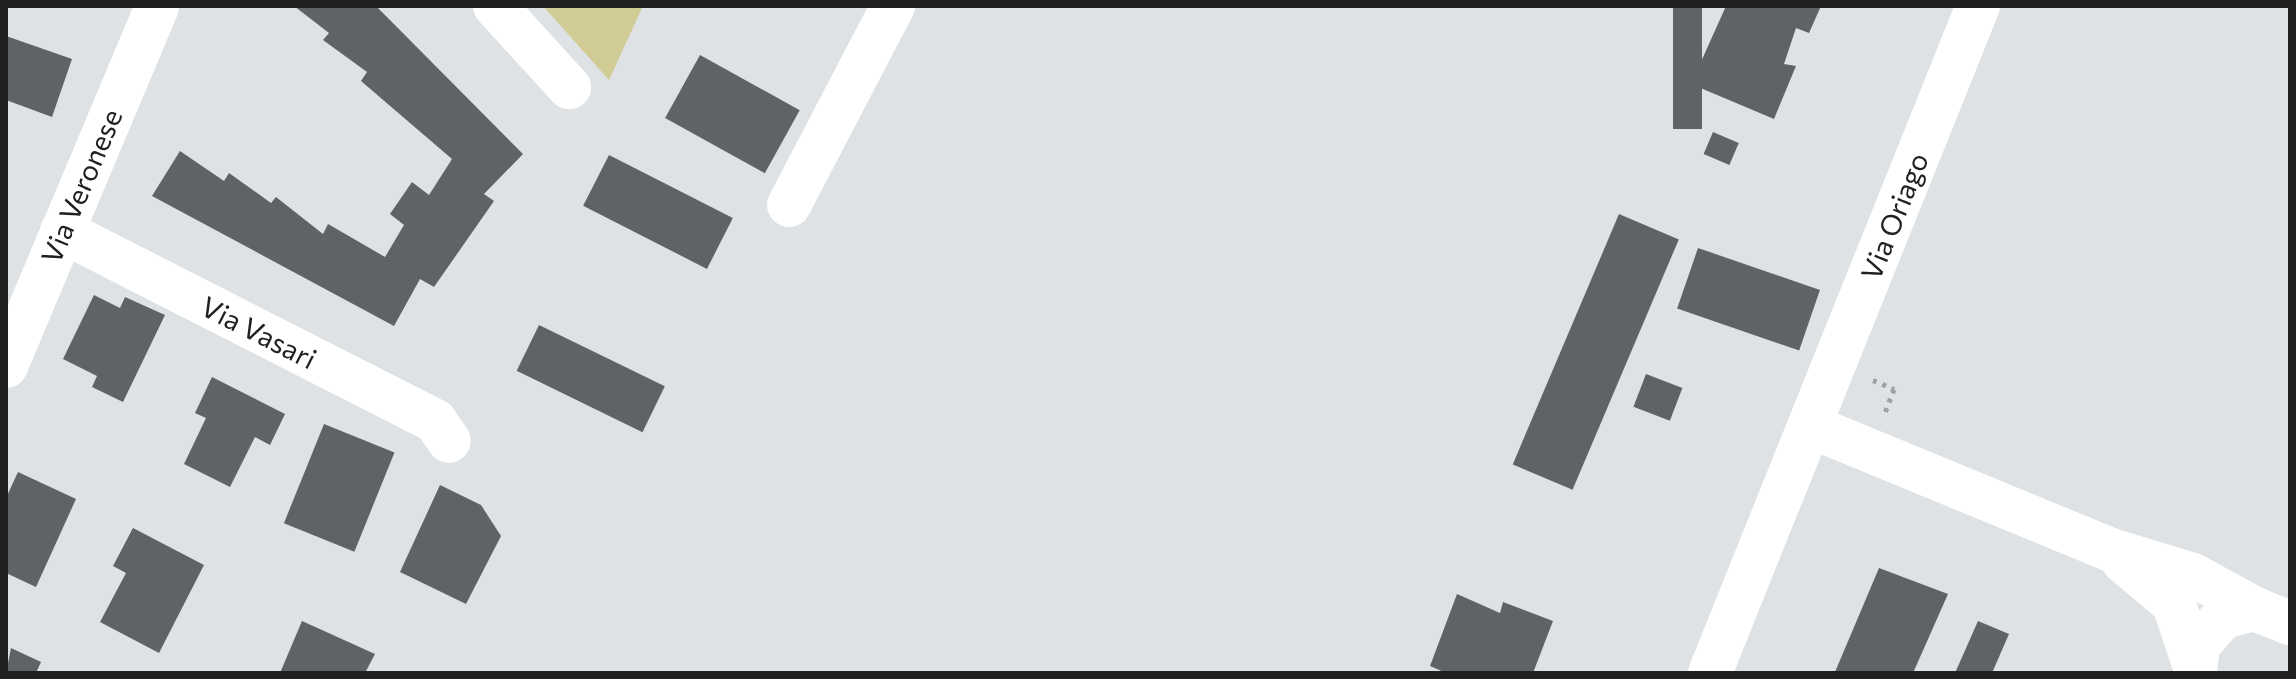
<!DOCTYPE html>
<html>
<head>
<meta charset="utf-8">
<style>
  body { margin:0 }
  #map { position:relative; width:2296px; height:679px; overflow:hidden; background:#dee2e4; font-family:Commissioner,sans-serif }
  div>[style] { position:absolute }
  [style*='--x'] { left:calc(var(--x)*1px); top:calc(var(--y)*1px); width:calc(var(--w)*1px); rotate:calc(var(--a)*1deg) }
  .green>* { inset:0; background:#d1cb95 }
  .building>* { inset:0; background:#606366; transform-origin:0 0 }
  .path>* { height:5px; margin-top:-2.5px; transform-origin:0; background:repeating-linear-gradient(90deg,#9fa2a4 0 4px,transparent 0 10px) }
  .minor>* { height:44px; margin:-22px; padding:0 22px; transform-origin:22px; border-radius:22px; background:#fff }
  span { translate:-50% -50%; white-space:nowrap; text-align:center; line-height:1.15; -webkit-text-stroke:8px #fff; paint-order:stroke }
  .street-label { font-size:28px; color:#202122 }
  .frame { position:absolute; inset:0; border:8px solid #202122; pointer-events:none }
</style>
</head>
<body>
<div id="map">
  <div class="green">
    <div style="clip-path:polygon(543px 6px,643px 6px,609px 80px)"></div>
  </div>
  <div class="building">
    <div style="clip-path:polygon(294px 6px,376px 6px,523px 154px,484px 194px,494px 201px,434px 287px,420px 279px,394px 326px,152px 196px,180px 151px,224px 181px,229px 173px,271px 203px,276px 197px,323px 234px,328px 224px,385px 257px,404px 225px,390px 214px,412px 182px,429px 195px,452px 159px,361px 81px,367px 72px,323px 40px,329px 33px)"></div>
    <div style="left:1673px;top:6px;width:29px;height:123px"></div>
    <div style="clip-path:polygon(1726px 6px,1821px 6px,1809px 33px,1796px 28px,1784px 64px,1796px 66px,1774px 119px,1691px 84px)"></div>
    <div style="clip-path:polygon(6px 36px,72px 59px,52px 117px,6px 100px)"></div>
    <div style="left:700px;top:55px;width:114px;height:72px;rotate:29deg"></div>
    <div style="left:1713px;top:132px;width:28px;height:24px;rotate:23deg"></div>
    <div style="left:609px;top:155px;width:139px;height:57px;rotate:27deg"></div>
    <div style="left:1619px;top:214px;width:65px;height:272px;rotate:23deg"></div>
    <div style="left:1698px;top:248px;width:129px;height:64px;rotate:19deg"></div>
    <div style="clip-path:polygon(94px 295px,120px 308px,125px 297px,165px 315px,123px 402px,92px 387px,97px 376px,63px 359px)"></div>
    <div style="left:539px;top:325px;width:140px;height:51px;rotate:26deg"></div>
    <div style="left:1646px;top:374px;width:39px;height:35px;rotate:21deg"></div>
    <div style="clip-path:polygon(212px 377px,285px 414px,270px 445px,255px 437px,230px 487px,184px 464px,206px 418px,195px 413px)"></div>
    <div style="left:324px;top:424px;width:76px;height:107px;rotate:22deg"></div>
    <div style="clip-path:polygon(18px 472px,76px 499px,36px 587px,6px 573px,6px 498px)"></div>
    <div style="clip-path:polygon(440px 485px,481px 505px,501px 536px,466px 604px,400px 572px)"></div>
    <div style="clip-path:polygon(133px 528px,204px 565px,159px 653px,100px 622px,126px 573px,113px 566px)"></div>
    <div style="clip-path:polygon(1879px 568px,1948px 594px,1913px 673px,1835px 672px)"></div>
    <div style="clip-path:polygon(1457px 594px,1500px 613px,1503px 602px,1553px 621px,1533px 673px,1446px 673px,1430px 666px)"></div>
    <div style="clip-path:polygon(302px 621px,375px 654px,365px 673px,280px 673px)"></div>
    <div style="clip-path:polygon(1978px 621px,2009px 634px,1992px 673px,1955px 673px)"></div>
    <div style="clip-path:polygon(11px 648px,41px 662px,36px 673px,6px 673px)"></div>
  </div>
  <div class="path">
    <div style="--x:1873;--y:380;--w:23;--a:23"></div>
    <div style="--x:1894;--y:389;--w:28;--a:111"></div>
  </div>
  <div class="minor">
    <div style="--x:495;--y:6;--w:110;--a:47.6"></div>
    <div style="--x:789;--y:205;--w:225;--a:-62.4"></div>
    <div style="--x:62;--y:231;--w:419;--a:27"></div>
    <div style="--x:435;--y:421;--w:24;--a:55"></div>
    <div style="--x:6;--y:366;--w:390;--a:-67.2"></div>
    <div style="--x:1810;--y:426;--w:322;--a:22.4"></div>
    <div style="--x:2108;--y:549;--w:89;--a:17"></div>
    <div style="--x:2193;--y:575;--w:71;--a:28.7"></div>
    <div style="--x:2123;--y:561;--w:67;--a:40.1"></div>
    <div style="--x:2174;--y:604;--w:63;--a:71.6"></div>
    <div style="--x:1710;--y:673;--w:719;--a:-68.11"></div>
    <div style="--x:2195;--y:673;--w:28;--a:-84"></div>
    <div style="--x:2198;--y:645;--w:38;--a:-48"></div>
    <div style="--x:2223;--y:617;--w:33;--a:-14"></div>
    <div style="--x:2255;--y:609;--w:38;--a:22"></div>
  </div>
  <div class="street-label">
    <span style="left:81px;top:186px;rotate:-67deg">Via Veronese</span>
    <span style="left:1894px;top:216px;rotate:-68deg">Via Oriago</span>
    <span style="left:259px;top:332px;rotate:27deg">Via Vasari</span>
  </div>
  <div class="frame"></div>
</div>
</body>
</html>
